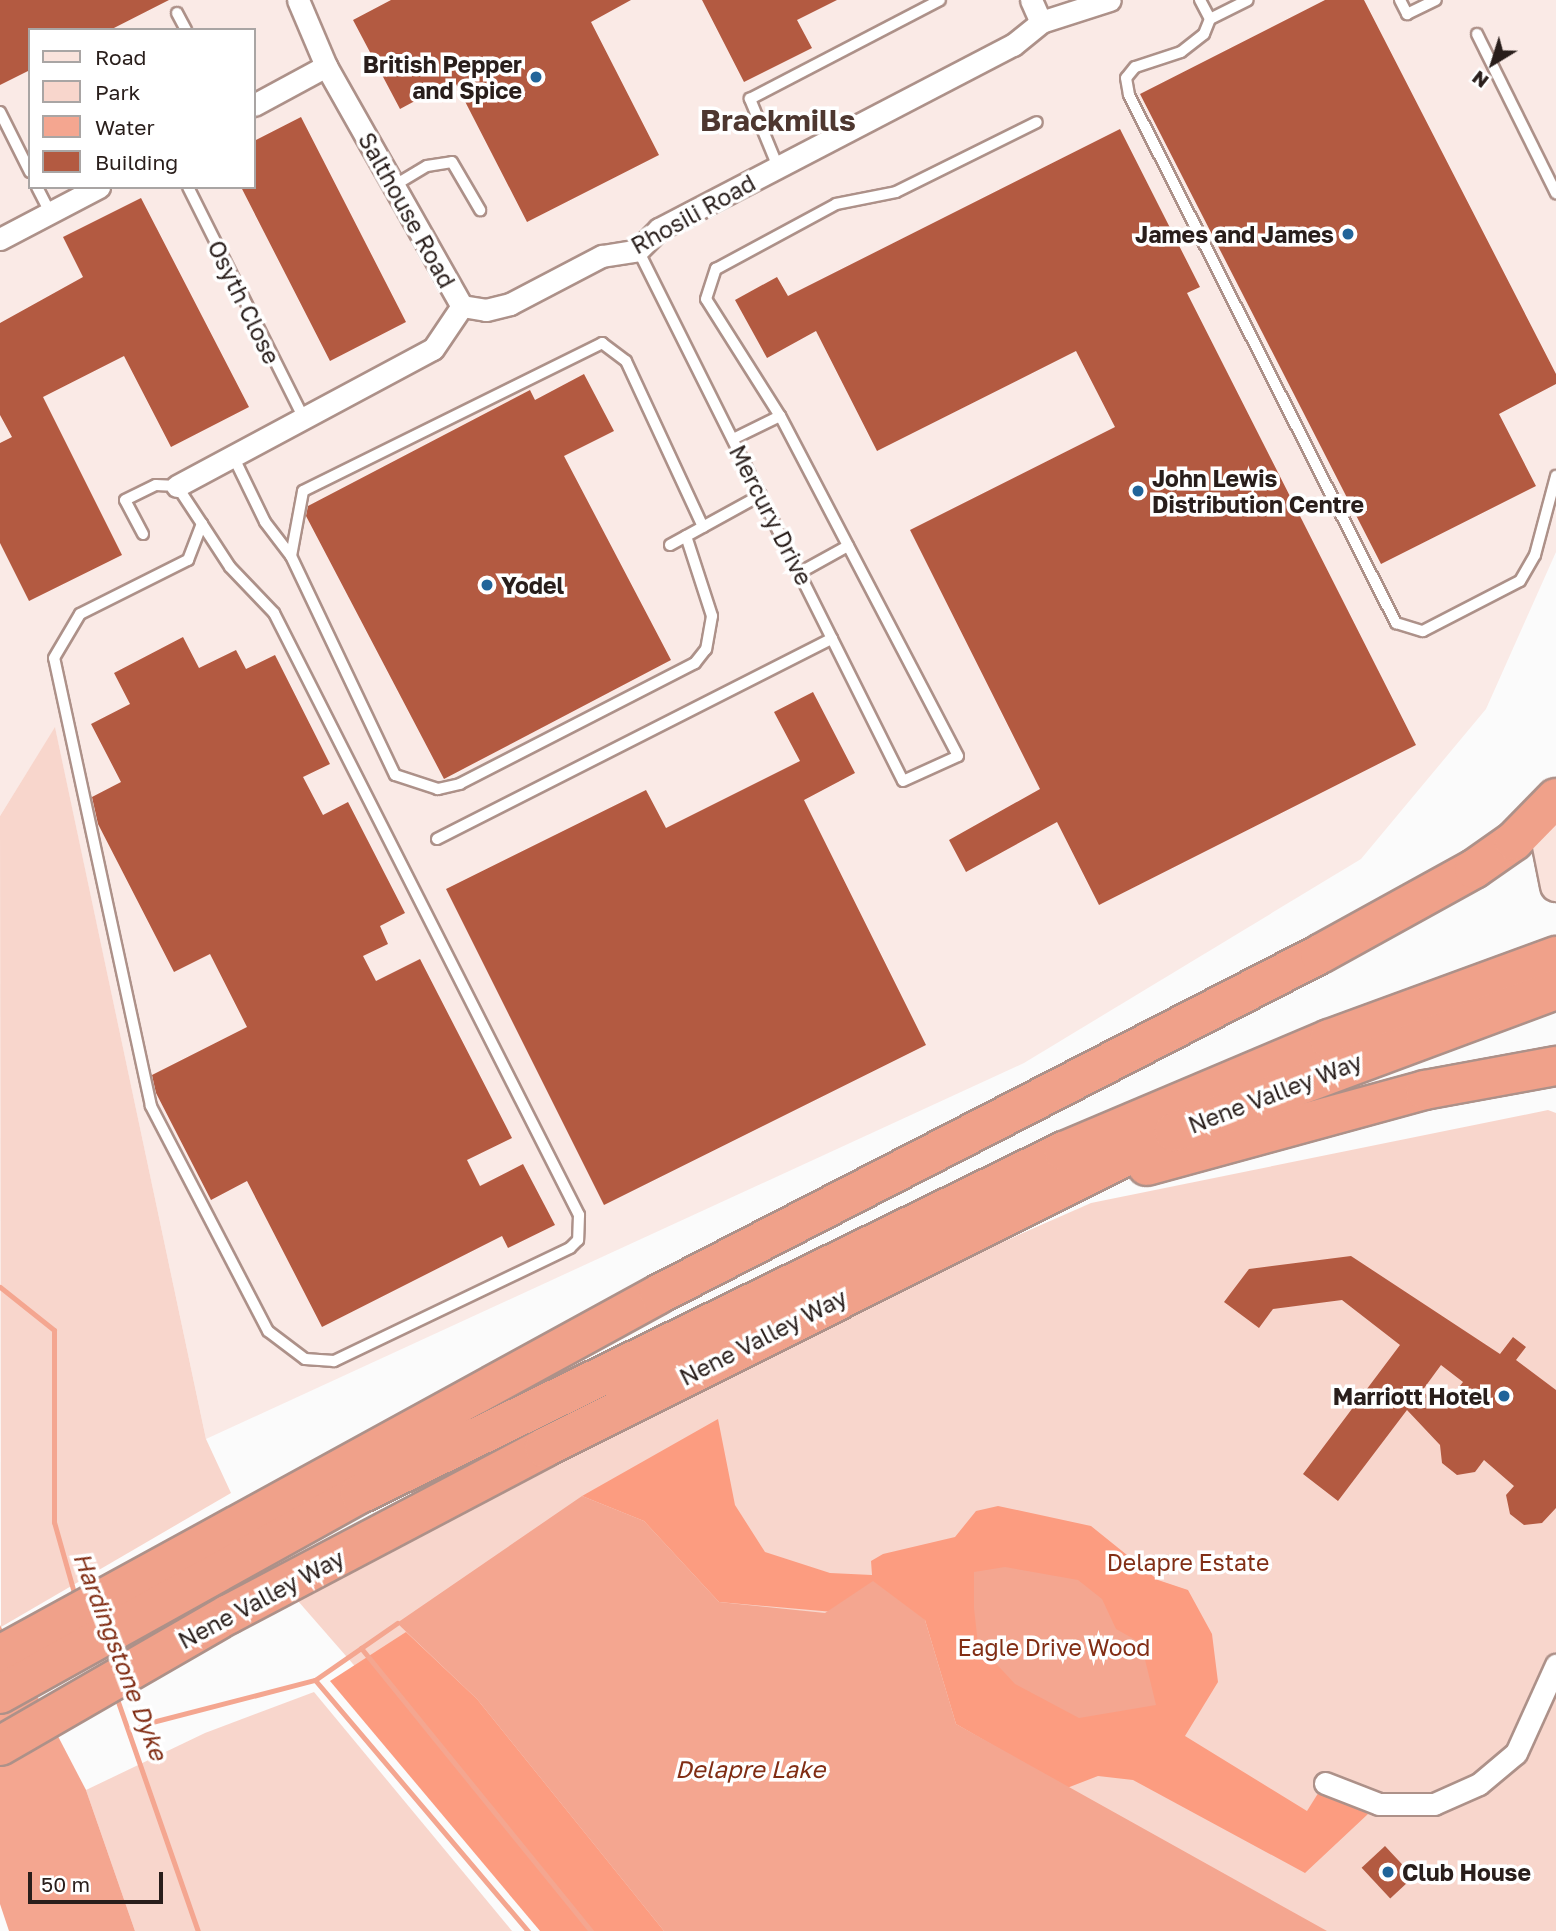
<!DOCTYPE html>
<html>
<head>
<meta charset="utf-8">
<style>
  body { margin:0 }
  #map { position:relative; width:1556px; height:1931px; overflow:hidden; background:#fbfbfb; font-family:"Golos Text",sans-serif }
  div>[style] { position:absolute }
  [style*='--x'] { left:calc(var(--x)*1px); top:calc(var(--y)*1px); width:calc(var(--w)*1px); rotate:calc(var(--a)*1deg) }
  .built>* { inset:0; background:#faeae6 }
  .green>* { inset:0; background:#f8d6cc }
  .forest>* { inset:0; background:#fc9c80 }
  .water>* { inset:0; background:#f4a690 }
  .stream>* { height:5px; margin:-2.5px; padding:0 2.5px; transform-origin:2.5px; border-radius:2.5px; background:#f4a690 }
  .building>* { inset:0; background:#b35a41; transform-origin:0 0 }
  .roads { filter:drop-shadow(2px 0 #ad9189) drop-shadow(-2px 0 #ad9189) drop-shadow(0 2px #ad9189) drop-shadow(0 -2px #ad9189) }
  .lane>* { height:10px; margin:-5px; padding:0 5px; transform-origin:5px; border-radius:5px; background:#fff }
  .street>* { height:21px; margin:-10.5px; padding:0 10.5px; transform-origin:10.5px; border-radius:10.5px; background:#fff }
  .secondary>* { height:30px; margin:-15px; padding:0 15px; transform-origin:15px; border-radius:15px; background:#fae3dc }
  .highway>* { height:38px; margin:-19px; padding:0 19px; transform-origin:19px; border-radius:19px; background:#f0a18a }
  .dots>* { width:19px; height:19px; translate:-50% -50%; box-sizing:border-box; border:4px solid #fff; border-radius:50% }
  span { translate:-50% -50%; white-space:nowrap; text-align:center; line-height:1.15; -webkit-text-stroke:7px #fff; paint-order:stroke }
  .poi-label { font-size:23px; color:#291e1b; font-weight:700 }
  .right { translate:-100% -50%; text-align:right }
  .left { translate:0 -50%; text-align:left }
  .street-label { font-size:23px; color:#291e1b }
  .park-label { font-size:23px; color:#822e15 }
  .water-label { font-size:24px; color:#812d14; font-style:italic }
  .district-label { font-size:30px; color:#4e3730; font-weight:700 }
  .legend { position:absolute; left:28px; top:28px; width:228px; height:161px; box-sizing:border-box; background:#fff; border:2px solid #a9a5a4; margin:0; padding:9px 12px; list-style:none; font-size:21px; color:#291e1b }
  .legend li { display:flex; align-items:center; gap:14px; height:35px }
  .legend b { width:35px; border:2px solid #a9a5a4 }
  .north { position:absolute; left:1458px; top:28px; width:70px; height:70px; -webkit-text-stroke:5px #fff; paint-order:stroke; rotate:218deg; font-size:19px; font-weight:700; line-height:28px; text-align:center; color:#291e1b }
  .north::after { content:''; display:block; margin:auto; width:24px; height:32px; background:#291e1b; clip-path:polygon(50% 0,100% 100%,50% 72%,0 100%) }
  .scale { position:absolute; left:28px; top:1872px; width:135px; height:32px; box-sizing:border-box; border:4px solid #291e1b; border-top:0; padding-left:9px; font-size:21px; line-height:24px; white-space:nowrap; color:#291e1b; -webkit-text-stroke:5px #fff; paint-order:stroke }
</style>
</head>
<body>
<div id="map">
  <div class="built">
    <div style="clip-path:polygon(evenodd,0 0,1556px 0,1556px 552px,1486px 709px,1361px 859px,1024px 1063px,206px 1439px,55px 728px,0 816px,0 0,30px 30px,254px 30px,254px 187px,30px 187px,30px 30px)"></div>
  </div>
  <div class="green">
    <div style="clip-path:polygon(55px 727px,206px 1439px,231px 1493px,1px 1627px,0 816px)"></div>
    <div style="clip-path:polygon(1548px 1110px,1556px 1113px,1556px 1931px,586px 1931px,291px 1593px,894px 1290px,1091px 1203px)"></div>
    <div style="clip-path:polygon(314px 1692px,512px 1931px,135px 1931px,86px 1790px,205px 1733px)"></div>
  </div>
  <div class="forest">
    <div style="clip-path:polygon(718px 1419px,735px 1505px,765px 1552px,830px 1573px,872px 1575px,871px 1561px,883px 1554px,955px 1537px,976px 1511px,998px 1506px,1091px 1526px,1158px 1580px,1188px 1590px,1212px 1634px,1218px 1682px,1185px 1736px,1307px 1811px,1322px 1787px,1368px 1814px,1305px 1873px,1133px 1780px,1098px 1776px,1067px 1788px,956px 1724px,925px 1620px,719px 1602px,644px 1521px,582px 1496px)"></div>
    <div style="clip-path:polygon(406px 1632px,477px 1699px,664px 1931px,540px 1931px,330px 1681px)"></div>
  </div>
  <div class="water">
    <div style="clip-path:polygon(582px 1496px,644px 1521px,719px 1602px,825px 1613px,873px 1581px,925px 1620px,956px 1724px,1327px 1931px,664px 1931px,477px 1699px,397px 1623px)"></div>
    <div style="clip-path:polygon(1005px 1567px,1078px 1580px,1102px 1599px,1116px 1629px,1141px 1643px,1156px 1705px,1079px 1718px,1015px 1684px,978px 1644px,974px 1608px,974px 1572px)"></div>
    <div style="clip-path:polygon(0 1625px,86px 1790px,135px 1931px,9px 1931px,0 1904px)"></div>
  </div>
  <div class="stream">
    <div style="--x:0;--y:1287;--w:69;--a:38.5"></div>
    <div style="--x:54;--y:1330;--w:192;--a:90"></div>
    <div style="--x:54;--y:1522;--w:77;--a:74.2"></div>
    <div style="--x:361;--y:1648;--w:365;--a:50.9"></div>
    <div style="--x:315;--y:1680;--w:329;--a:49.7"></div>
    <div style="--x:116;--y:1696;--w:249;--a:70.8"></div>
    <div style="--x:129;--y:1728;--w:192;--a:-14.5"></div>
    <div style="--x:315;--y:1680;--w:100;--a:-34.8"></div>
  </div>
  <div class="building">
    <div style="clip-path:polygon(0 0,169px 0,110px 30px,30px 30px,30px 70px,0 85px)"></div>
    <div style="clip-path:polygon(391px 0,631px 0,591px 22px,659px 155px,527px 222px,454px 80px,400px 109px,353px 20px)"></div>
    <div style="clip-path:polygon(702px 0,837px 0,797px 20px,812px 48px,744px 82px)"></div>
    <div style="clip-path:polygon(1325px 0,1364px 0,1556px 374px,1556px 384px,1499px 414px,1536px 486px,1381px 564px,1140px 94px)"></div>
    <div style="clip-path:polygon(301px 117px,406px 322px,330px 361px,241px 187px,254px 187px,254px 141px)"></div>
    <div style="clip-path:polygon(1120px 129px,1200px 287px,1187px 293px,1416px 745px,1099px 905px,1057px 822px,966px 872px,949px 840px,1040px 789px,910px 530px,1115px 427px,1076px 351px,877px 451px,816px 331px,767px 358px,735px 300px,777px 277px,788px 296px)"></div>
    <div style="clip-path:polygon(141px 198px,249px 407px,171px 447px,124px 356px,43px 397px,122px 555px,29px 601px,0 543px,0 443px,12px 437px,0 415px,0 323px,83px 277px,63px 237px)"></div>
    <div style="clip-path:polygon(584px 374px,614px 431px,564px 456px,671px 660px,444px 779px,306px 516px,308px 506px,530px 390px,535px 400px)"></div>
    <div style="clip-path:polygon(183px 637px,199px 668px,236px 650px,246px 669px,275px 655px,330px 764px,303px 777px,323px 815px,348px 802px,405px 913px,380px 926px,388px 944px,363px 956px,376px 981px,420px 959px,512px 1138px,467px 1160px,480px 1186px,523px 1164px,555px 1225px,508px 1248px,502px 1236px,322px 1327px,247px 1181px,211px 1200px,156px 1093px,152px 1075px,247px 1027px,210px 954px,174px 972px,98px 824px,92px 797px,121px 782px,91px 724px,130px 704px,114px 673px)"></div>
    <div style="clip-path:polygon(813px 692px,855px 773px,804px 800px,926px 1045px,604px 1205px,446px 889px,646px 790px,666px 828px,800px 761px,774px 712px)"></div>
    <div style="clip-path:polygon(evenodd,1351px 1256px,1500px 1354px,1513px 1337px,1526px 1347px,1516px 1360px,1556px 1390px,1556px 1508px,1542px 1523px,1524px 1525px,1510px 1514px,1506px 1495px,1514px 1486px,1484px 1460px,1475px 1472px,1457px 1475px,1442px 1463px,1440px 1445px,1407px 1410px,1338px 1501px,1303px 1474px,1400px 1345px,1342px 1300px,1273px 1309px,1259px 1328px,1224px 1302px,1249px 1269px,1351px 1256px,1441px 1365px,1463px 1382px,1443px 1408px,1422px 1391px,1441px 1365px)"></div>
    <div style="left:1385px;top:1846px;width:42px;height:32px;rotate:47deg"></div>
  </div>
  <div class="roads">
    <div class="lane">
      <div style="--x:1200;--y:0;--w:21;--a:62"></div>
      <div style="--x:1210;--y:19;--w:16;--a:112"></div>
      <div style="--x:1204;--y:34;--w:29;--a:142"></div>
      <div style="--x:1181;--y:52;--w:48;--a:161.9"></div>
      <div style="--x:1135;--y:67;--w:14;--a:129"></div>
      <div style="--x:1126;--y:78;--w:17;--a:80"></div>
      <div style="--x:1129;--y:95;--w:592;--a:63.18"></div>
      <div style="--x:1396;--y:623;--w:28;--a:17"></div>
      <div style="--x:1423;--y:631;--w:109;--a:-27.3"></div>
      <div style="--x:1520;--y:581;--w:30;--a:-60"></div>
      <div style="--x:1535;--y:555;--w:82;--a:-75.1"></div>
      <div style="--x:1400;--y:0;--w:16;--a:63"></div>
      <div style="--x:1407;--y:14;--w:32;--a:-26"></div>
      <div style="--x:177;--y:13;--w:19;--a:62"></div>
      <div style="--x:1210;--y:19;--w:42;--a:-26.6"></div>
      <div style="--x:1477;--y:34;--w:178;--a:63.6"></div>
      <div style="--x:0;--y:112;--w:67;--a:63.4"></div>
      <div style="--x:778;--y:167;--w:74;--a:-112.4"></div>
      <div style="--x:750;--y:99;--w:214;--a:-27.5"></div>
      <div style="--x:395;--y:185;--w:37;--a:-31"></div>
      <div style="--x:427;--y:166;--w:25;--a:-9"></div>
      <div style="--x:452;--y:162;--w:56;--a:59.7"></div>
      <div style="--x:37;--y:187;--w:29;--a:63"></div>
      <div style="--x:188;--y:187;--w:255;--a:63.4"></div>
      <div style="--x:638;--y:250;--w:593;--a:63.48"></div>
      <div style="--x:903;--y:781;--w:60;--a:-24.4"></div>
      <div style="--x:958;--y:756;--w:384;--a:-117.6"></div>
      <div style="--x:780;--y:416;--w:52;--a:153.9"></div>
      <div style="--x:780;--y:416;--w:138;--a:-122.3"></div>
      <div style="--x:706;--y:299;--w:32;--a:-72"></div>
      <div style="--x:716;--y:269;--w:136;--a:-28.4"></div>
      <div style="--x:836;--y:204;--w:61;--a:-11.3"></div>
      <div style="--x:896;--y:192;--w:157;--a:-26.4"></div>
      <div style="--x:233;--y:456;--w:73;--a:64.1"></div>
      <div style="--x:265;--y:522;--w:43;--a:52.6"></div>
      <div style="--x:143;--y:534;--w:38;--a:-118"></div>
      <div style="--x:125;--y:500;--w:34;--a:-26"></div>
      <div style="--x:156;--y:485;--w:21;--a:3"></div>
      <div style="--x:177;--y:486;--w:45;--a:56.7"></div>
      <div style="--x:202;--y:524;--w:51;--a:56.9"></div>
      <div style="--x:230;--y:567;--w:64;--a:46.3"></div>
      <div style="--x:274;--y:613;--w:675;--a:63.13"></div>
      <div style="--x:579;--y:1215;--w:25;--a:92"></div>
      <div style="--x:578;--y:1240;--w:11;--a:135"></div>
      <div style="--x:570;--y:1248;--w:262;--a:154.4"></div>
      <div style="--x:334;--y:1361;--w:29;--a:-176"></div>
      <div style="--x:305;--y:1359;--w:46;--a:-142.9"></div>
      <div style="--x:268;--y:1331;--w:254;--a:-117.5"></div>
      <div style="--x:151;--y:1106;--w:458;--a:-102.2"></div>
      <div style="--x:54;--y:658;--w:51;--a:-59.4"></div>
      <div style="--x:80;--y:614;--w:121;--a:-26.6"></div>
      <div style="--x:188;--y:560;--w:39;--a:-69"></div>
      <div style="--x:686;--y:536;--w:84;--a:72"></div>
      <div style="--x:712;--y:616;--w:34;--a:100"></div>
      <div style="--x:706;--y:649;--w:18;--a:128"></div>
      <div style="--x:695;--y:663;--w:264;--a:152.8"></div>
      <div style="--x:460;--y:784;--w:23;--a:167"></div>
      <div style="--x:438;--y:789;--w:45;--a:-162"></div>
      <div style="--x:395;--y:775;--w:242;--a:-115.4"></div>
      <div style="--x:291;--y:556;--w:66;--a:-79.5"></div>
      <div style="--x:303;--y:491;--w:334;--a:-26.3"></div>
      <div style="--x:602;--y:343;--w:30;--a:37"></div>
      <div style="--x:626;--y:361;--w:183;--a:65.1"></div>
      <div style="--x:670;--y:545;--w:104;--a:-28.8"></div>
      <div style="--x:799;--y:573;--w:56;--a:-28.9"></div>
      <div style="--x:437;--y:839;--w:443;--a:-26.9"></div>
    </div>
    <div class="street">
      <div style="--x:298;--y:0;--w:72;--a:67"></div>
      <div style="--x:326;--y:66;--w:276;--a:60.5"></div>
      <div style="--x:1031;--y:0;--w:24;--a:66"></div>
      <div style="--x:254;--y:105;--w:82;--a:-28.4"></div>
      <div style="--x:0;--y:239;--w:112;--a:-27.7"></div>
      <div style="--x:177;--y:486;--w:290;--a:-28.2"></div>
      <div style="--x:433;--y:349;--w:52;--a:-56"></div>
      <div style="--x:462;--y:306;--w:24;--a:9"></div>
      <div style="--x:486;--y:310;--w:25;--a:-14"></div>
      <div style="--x:510;--y:304;--w:104;--a:-27.6"></div>
      <div style="--x:602;--y:256;--w:36;--a:-9"></div>
      <div style="--x:638;--y:250;--w:30;--a:-45"></div>
      <div style="--x:659;--y:229;--w:399;--a:-27.5"></div>
      <div style="--x:1013;--y:45;--w:36;--a:-39"></div>
      <div style="--x:1041;--y:22;--w:72;--a:-17.7"></div>
      <div style="--x:1325;--y:1783;--w:58;--a:21.3"></div>
      <div style="--x:1379;--y:1804;--w:55;--a:0"></div>
      <div style="--x:1434;--y:1804;--w:49;--a:-24"></div>
      <div style="--x:1479;--y:1784;--w:48;--a:-40"></div>
      <div style="--x:1516;--y:1753;--w:97;--a:-65.6"></div>
    </div>
    <div class="secondary">
      <div style="--x:1556;--y:804;--w:38;--a:104"></div>
      <div style="--x:1547;--y:841;--w:46;--a:78.7"></div>
    </div>
    <div class="highway">
      <div style="--x:1147;--y:1166;--w:288;--a:-15.3"></div>
      <div style="--x:1425;--y:1090;--w:133;--a:-10.4"></div>
      <div style="--x:0;--y:1655;--w:751;--a:-28.71"></div>
      <div style="--x:659;--y:1294;--w:743;--a:-27.22"></div>
      <div style="--x:1320;--y:954;--w:176;--a:-28.9"></div>
      <div style="--x:1474;--y:869;--w:49;--a:-35"></div>
      <div style="--x:1514;--y:841;--w:60;--a:-45.7"></div>
      <div style="--x:0;--y:1694;--w:412;--a:-29.1"></div>
      <div style="--x:360;--y:1494;--w:783;--a:-25.98"></div>
      <div style="--x:1064;--y:1151;--w:288;--a:-22.9"></div>
      <div style="--x:1329;--y:1039;--w:242;--a:-20.1"></div>
      <div style="--x:0;--y:1746;--w:264;--a:-30"></div>
      <div style="--x:229;--y:1614;--w:356;--a:-27.8"></div>
      <div style="--x:544;--y:1448;--w:705;--a:-26.64"></div>
      <div style="--x:1174;--y:1132;--w:408;--a:-20.4"></div>
    </div>
  </div>
  <div class="dots">
    <div style="left:536px;top:77px;background:#216499"></div>
    <div style="left:1348px;top:234px;background:#216499"></div>
    <div style="left:1138px;top:491px;background:#216499"></div>
    <div style="left:487px;top:585px;background:#216499"></div>
    <div style="left:1504px;top:1396px;background:#216499"></div>
    <div style="left:1388px;top:1872px;background:#216499"></div>
  </div>
  <div class="poi-label">
    <span class="right" style="left:522px;top:77px">British Pepper<br>and Spice</span>
    <span class="right" style="left:1334px;top:234px">James and James</span>
    <span class="left" style="left:1152px;top:491px">John Lewis<br>Distribution Centre</span>
    <span class="left" style="left:501px;top:585px">Yodel</span>
    <span class="right" style="left:1490px;top:1396px">Marriott Hotel</span>
    <span class="left" style="left:1402px;top:1872px">Club House</span>
  </div>
  <div class="street-label">
    <span style="left:407px;top:210px;rotate:61deg">Salthouse Road</span>
    <span style="left:693px;top:214px;rotate:-29deg">Rhosili Road</span>
    <span style="left:244px;top:302px;rotate:64deg">Osyth Close</span>
    <span style="left:771px;top:515px;rotate:63deg">Mercury Drive</span>
    <span style="left:1275px;top:1093px;rotate:-21deg">Nene Valley Way</span>
    <span style="left:763px;top:1337px;rotate:-27deg">Nene Valley Way</span>
    <span style="left:261px;top:1599px;rotate:-28deg">Nene Valley Way</span>
  </div>
  <div class="park-label">
    <span style="left:1188px;top:1562px">Delapre Estate</span>
    <span style="left:1054px;top:1647px">Eagle Drive Wood</span>
  </div>
  <div class="water-label">
    <span style="left:121px;top:1656px;rotate:69deg">Hardingstone Dyke</span>
    <span style="left:750px;top:1769px">Delapre Lake</span>
  </div>
  <div class="district-label">
    <span style="left:778px;top:120px">Brackmills</span>
  </div>
  <ul class="legend">
  <li><b style="height:9px;background:#fae3dc"></b>Road</li>
  <li><b style="height:19px;background:#f8d6cc"></b>Park</li>
  <li><b style="height:19px;background:#f4a690"></b>Water</li>
  <li><b style="height:19px;background:#b35a41"></b>Building</li>
  </ul>
  <div class="north">N</div>
  <div class="scale">50 m</div>
</div>
</body>
</html>
